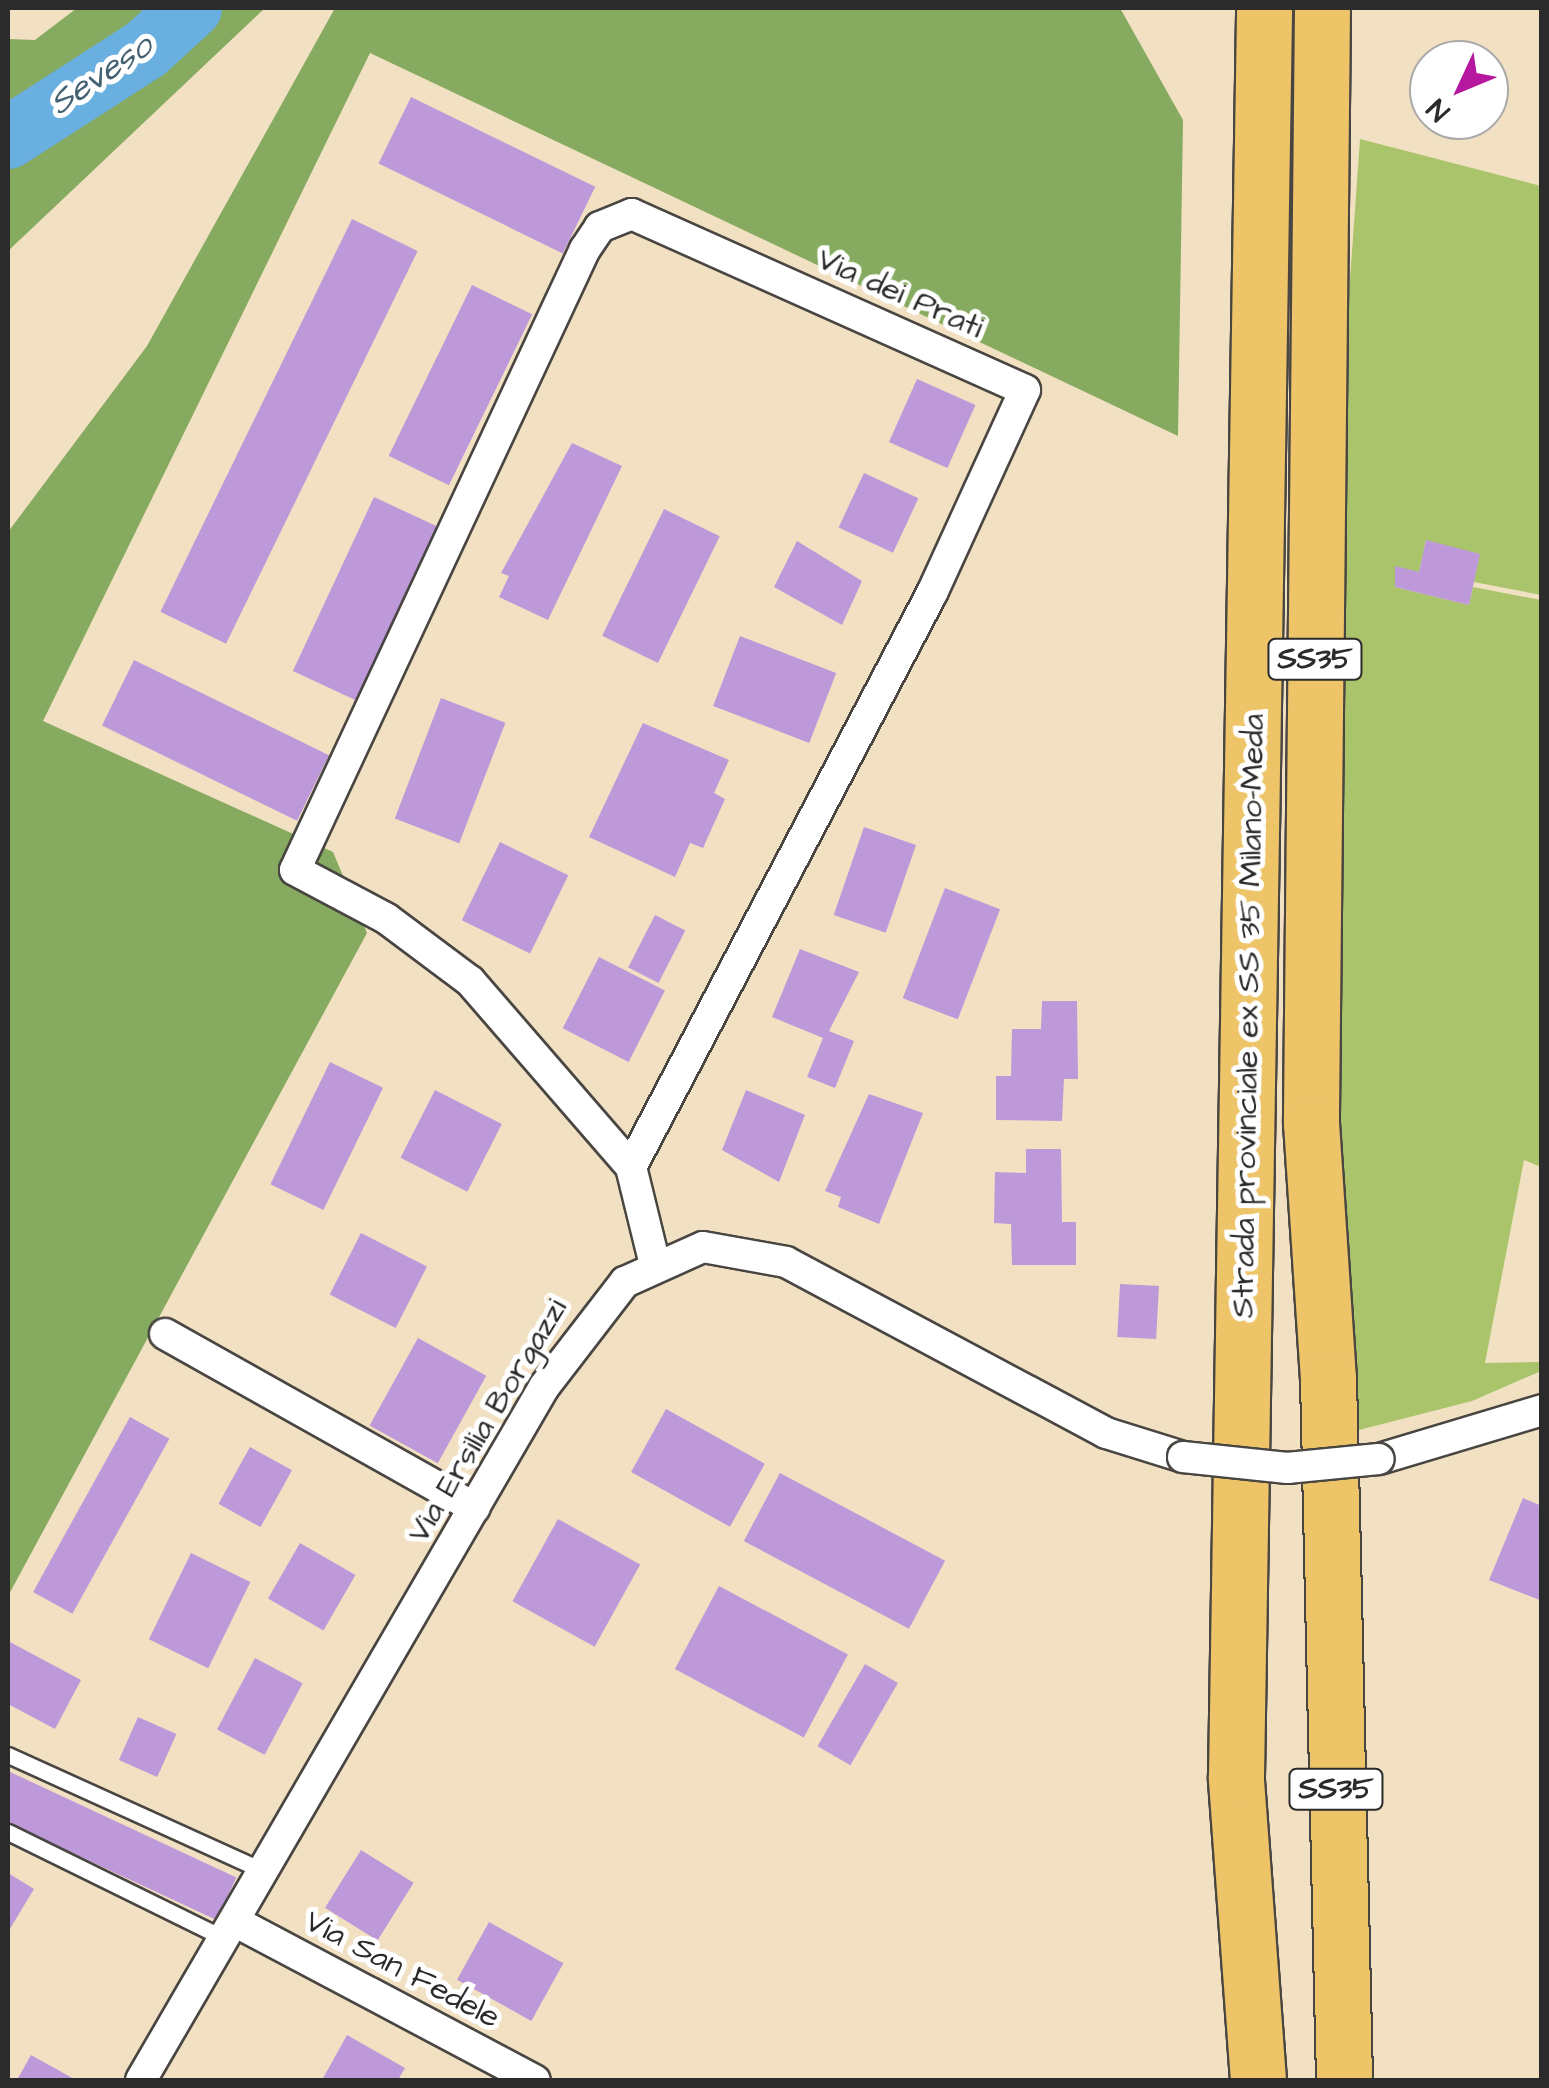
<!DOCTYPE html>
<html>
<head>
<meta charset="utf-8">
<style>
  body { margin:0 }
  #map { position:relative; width:1549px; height:2088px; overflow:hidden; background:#f2e0c2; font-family:"Architects Daughter",sans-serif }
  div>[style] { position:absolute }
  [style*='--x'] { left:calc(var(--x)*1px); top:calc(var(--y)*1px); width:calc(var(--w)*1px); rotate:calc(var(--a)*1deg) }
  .green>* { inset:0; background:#a9c46b }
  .forest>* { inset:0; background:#86aa5f }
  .river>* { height:62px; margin:-31px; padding:0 31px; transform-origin:31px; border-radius:31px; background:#69afdf }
  .building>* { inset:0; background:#bd99da; transform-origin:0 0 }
  .roads { filter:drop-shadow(2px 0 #494642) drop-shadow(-2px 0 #494642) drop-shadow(0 2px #494642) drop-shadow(0 -2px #494642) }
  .lane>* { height:15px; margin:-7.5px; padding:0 7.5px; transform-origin:7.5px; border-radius:7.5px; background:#fff }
  .street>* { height:30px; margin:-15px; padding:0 15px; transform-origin:15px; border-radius:15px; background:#fff }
  .highway>* { height:55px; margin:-27.5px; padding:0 27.5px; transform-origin:27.5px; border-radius:27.5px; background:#eec469 }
  .bridges { filter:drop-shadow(2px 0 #494642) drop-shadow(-2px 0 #494642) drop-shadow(0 2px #494642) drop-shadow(0 -2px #494642) }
  .street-bridge>* { height:30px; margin:-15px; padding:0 15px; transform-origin:15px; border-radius:15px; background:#fff }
  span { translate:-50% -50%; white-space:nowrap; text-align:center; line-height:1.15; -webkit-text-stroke:10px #fff; paint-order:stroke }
  .shield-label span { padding:2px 8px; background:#fff; border:2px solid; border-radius:8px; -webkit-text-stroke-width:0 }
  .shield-label { font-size:30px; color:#2b2b2b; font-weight:700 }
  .street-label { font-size:32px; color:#2b2b2b }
  .water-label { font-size:35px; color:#446073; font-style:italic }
  .frame { position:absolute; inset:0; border:10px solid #2b2b2b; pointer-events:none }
  .north { position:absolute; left:1409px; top:40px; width:100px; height:100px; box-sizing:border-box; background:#fff; border:2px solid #aaa; border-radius:50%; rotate:226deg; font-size:28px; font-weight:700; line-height:40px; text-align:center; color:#2b2b2b }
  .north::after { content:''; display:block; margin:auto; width:35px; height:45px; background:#b5179e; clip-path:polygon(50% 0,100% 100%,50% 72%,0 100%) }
</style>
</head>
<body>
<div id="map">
  <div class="green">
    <div style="clip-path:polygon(1360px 139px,1541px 186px,1541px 595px,1474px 582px,1426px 540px,1419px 572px,1395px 567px,1395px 587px,1469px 605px,1473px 587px,1541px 600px,1541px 1167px,1524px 1160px,1485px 1363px,1541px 1362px,1541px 1371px,1472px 1401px,1355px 1431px,1342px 1384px,1337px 1101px,1347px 322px)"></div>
  </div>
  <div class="forest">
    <div style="clip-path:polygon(77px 8px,265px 8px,8px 251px,8px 39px,35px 40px)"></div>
    <div style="clip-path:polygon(335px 8px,1120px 8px,1183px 120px,1178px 436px,370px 53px,43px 721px,333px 852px,367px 933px,8px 1596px,8px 532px,147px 346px)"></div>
  </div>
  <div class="river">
    <div style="--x:8;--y:138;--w:164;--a:-32.8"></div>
    <div style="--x:146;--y:49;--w:61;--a:-42.3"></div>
  </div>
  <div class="building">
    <div style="left:411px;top:97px;width:205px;height:74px;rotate:26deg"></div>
    <div style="left:352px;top:219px;width:73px;height:437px;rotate:26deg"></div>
    <div style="left:472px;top:285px;width:67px;height:190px;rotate:26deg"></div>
    <div style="left:917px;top:379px;width:64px;height:69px;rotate:24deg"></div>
    <div style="clip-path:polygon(572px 443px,622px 466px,548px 620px,499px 597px,509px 576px,501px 573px)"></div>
    <div style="left:864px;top:473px;width:60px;height:60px;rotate:25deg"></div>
    <div style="left:374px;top:497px;width:70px;height:192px;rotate:25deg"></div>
    <div style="left:664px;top:509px;width:62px;height:141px;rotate:26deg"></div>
    <div style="clip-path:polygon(1426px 540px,1480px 554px,1469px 605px,1395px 587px,1395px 566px,1419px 572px)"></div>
    <div style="clip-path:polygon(797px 541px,862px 581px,842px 625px,774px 587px)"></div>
    <div style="left:740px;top:636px;width:103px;height:75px;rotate:21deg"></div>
    <div style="left:134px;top:660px;width:217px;height:73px;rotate:26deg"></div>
    <div style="left:441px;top:698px;width:69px;height:129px;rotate:21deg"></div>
    <div style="clip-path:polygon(643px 723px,729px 760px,714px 793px,725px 799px,703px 848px,690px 843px,675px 877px,589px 837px)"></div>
    <div style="left:864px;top:827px;width:55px;height:93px;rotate:19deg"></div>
    <div style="left:500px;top:842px;width:76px;height:87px;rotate:26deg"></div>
    <div style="left:945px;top:888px;width:59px;height:118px;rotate:21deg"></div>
    <div style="left:655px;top:915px;width:34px;height:59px;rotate:27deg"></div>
    <div style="clip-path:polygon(800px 949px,859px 972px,829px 1031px,854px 1041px,835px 1088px,807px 1077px,823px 1038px,772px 1017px)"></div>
    <div style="left:599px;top:957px;width:74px;height:80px;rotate:27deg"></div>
    <div style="clip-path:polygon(1042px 1001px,1077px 1001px,1078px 1079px,1064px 1079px,1062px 1121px,996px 1120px,996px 1076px,1011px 1076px,1012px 1029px,1041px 1029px)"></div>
    <div style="left:330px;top:1062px;width:59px;height:136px;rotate:26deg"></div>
    <div style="left:435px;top:1090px;width:75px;height:76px;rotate:27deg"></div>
    <div style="clip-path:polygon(746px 1090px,805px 1115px,779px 1182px,722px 1150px)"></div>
    <div style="clip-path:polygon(869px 1094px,923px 1113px,879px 1224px,838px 1207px,841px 1197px,825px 1191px)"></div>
    <div style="clip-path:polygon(1026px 1149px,1061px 1149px,1062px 1222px,1076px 1222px,1076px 1265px,1012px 1265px,1011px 1224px,994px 1223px,995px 1172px,1026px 1173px)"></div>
    <div style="left:361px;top:1233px;width:74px;height:69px;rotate:27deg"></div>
    <div style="left:1120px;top:1284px;width:39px;height:53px;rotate:3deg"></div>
    <div style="left:418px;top:1338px;width:78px;height:100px;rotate:29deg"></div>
    <div style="left:666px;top:1409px;width:113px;height:72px;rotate:29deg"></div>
    <div style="left:130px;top:1417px;width:45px;height:200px;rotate:29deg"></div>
    <div style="left:250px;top:1447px;width:48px;height:65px;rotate:29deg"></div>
    <div style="left:780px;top:1473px;width:187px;height:77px;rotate:28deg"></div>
    <div style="clip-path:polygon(1523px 1498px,1542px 1506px,1542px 1601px,1489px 1580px)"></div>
    <div style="left:558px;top:1519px;width:94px;height:94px;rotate:29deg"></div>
    <div style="left:300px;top:1543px;width:64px;height:64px;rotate:30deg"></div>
    <div style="left:191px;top:1553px;width:66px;height:96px;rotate:26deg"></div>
    <div style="left:719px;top:1586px;width:146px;height:94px;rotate:28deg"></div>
    <div style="clip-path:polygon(8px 1641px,81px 1680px,55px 1729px,8px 1704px)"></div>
    <div style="left:255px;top:1658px;width:54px;height:81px;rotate:28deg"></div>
    <div style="left:865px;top:1664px;width:38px;height:95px;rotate:30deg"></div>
    <div style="left:138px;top:1717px;width:42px;height:47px;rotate:24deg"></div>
    <div style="left:8px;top:1771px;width:252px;height:47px;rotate:25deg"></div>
    <div style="left:361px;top:1850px;width:62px;height:68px;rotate:32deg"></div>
    <div style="clip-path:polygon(8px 1873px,34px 1889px,8px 1932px)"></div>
    <div style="left:489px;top:1922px;width:85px;height:66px;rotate:29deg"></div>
    <div style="clip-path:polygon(347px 2035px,405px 2068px,398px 2080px,322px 2080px)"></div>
    <div style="clip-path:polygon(31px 2055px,76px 2080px,17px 2080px)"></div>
  </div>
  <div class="roads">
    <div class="lane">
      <div style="--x:8;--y:1755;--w:283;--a:24.4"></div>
      <div style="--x:8;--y:1832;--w:242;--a:26.2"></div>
    </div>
    <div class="street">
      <div style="--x:631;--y:1167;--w:648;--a:-62.33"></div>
      <div style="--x:932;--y:593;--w:223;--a:-65.4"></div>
      <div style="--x:1025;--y:390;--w:431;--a:-155.9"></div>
      <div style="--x:632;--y:214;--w:35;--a:158"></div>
      <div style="--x:600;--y:227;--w:27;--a:124"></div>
      <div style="--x:585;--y:249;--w:685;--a:115.03"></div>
      <div style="--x:295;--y:870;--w:104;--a:28"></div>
      <div style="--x:387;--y:919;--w:104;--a:36.8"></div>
      <div style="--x:470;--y:981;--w:246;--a:49.1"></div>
      <div style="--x:631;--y:1167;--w:101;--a:76.2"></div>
      <div style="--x:165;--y:1334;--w:355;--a:29.3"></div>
      <div style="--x:1379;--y:1459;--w:170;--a:-16.7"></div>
      <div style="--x:236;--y:1922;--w:338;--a:27.9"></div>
      <div style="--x:141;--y:2080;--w:802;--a:-59.82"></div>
      <div style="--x:544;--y:1387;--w:133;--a:-52.4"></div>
      <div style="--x:625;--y:1282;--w:85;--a:-24.2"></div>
      <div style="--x:703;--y:1247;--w:84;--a:10.2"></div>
      <div style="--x:786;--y:1262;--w:363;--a:28.1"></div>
      <div style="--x:1106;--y:1433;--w:81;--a:17.3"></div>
    </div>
    <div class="highway">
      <div style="--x:1322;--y:8;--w:1115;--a:90.57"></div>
      <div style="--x:1311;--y:1123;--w:257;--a:86.2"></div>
      <div style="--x:1328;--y:1379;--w:701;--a:88.69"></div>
      <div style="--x:1258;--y:2080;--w:304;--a:-94.2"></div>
      <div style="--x:1236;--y:1777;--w:1769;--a:-89.09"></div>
    </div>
  </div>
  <div class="bridges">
    <div class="street-bridge">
      <div style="--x:1183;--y:1457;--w:105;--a:6"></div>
      <div style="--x:1287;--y:1468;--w:92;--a:-5.6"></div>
    </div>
  </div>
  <div class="shield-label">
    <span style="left:1315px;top:659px">SS35</span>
    <span style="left:1336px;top:1789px">SS35</span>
  </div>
  <div class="street-label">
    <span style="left:900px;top:294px;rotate:24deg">Via dei Prati</span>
    <span style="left:1249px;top:1016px;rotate:-89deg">Strada provinciale ex SS 35 Milano-Meda</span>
    <span style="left:488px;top:1421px;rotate:-59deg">Via Ersilia Borgazzi</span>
    <span style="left:402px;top:1970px;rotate:28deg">Via San Fedele</span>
  </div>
  <div class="water-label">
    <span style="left:101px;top:75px;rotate:-34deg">Seveso</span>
  </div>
  <div class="frame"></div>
  <div class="north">N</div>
</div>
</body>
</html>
